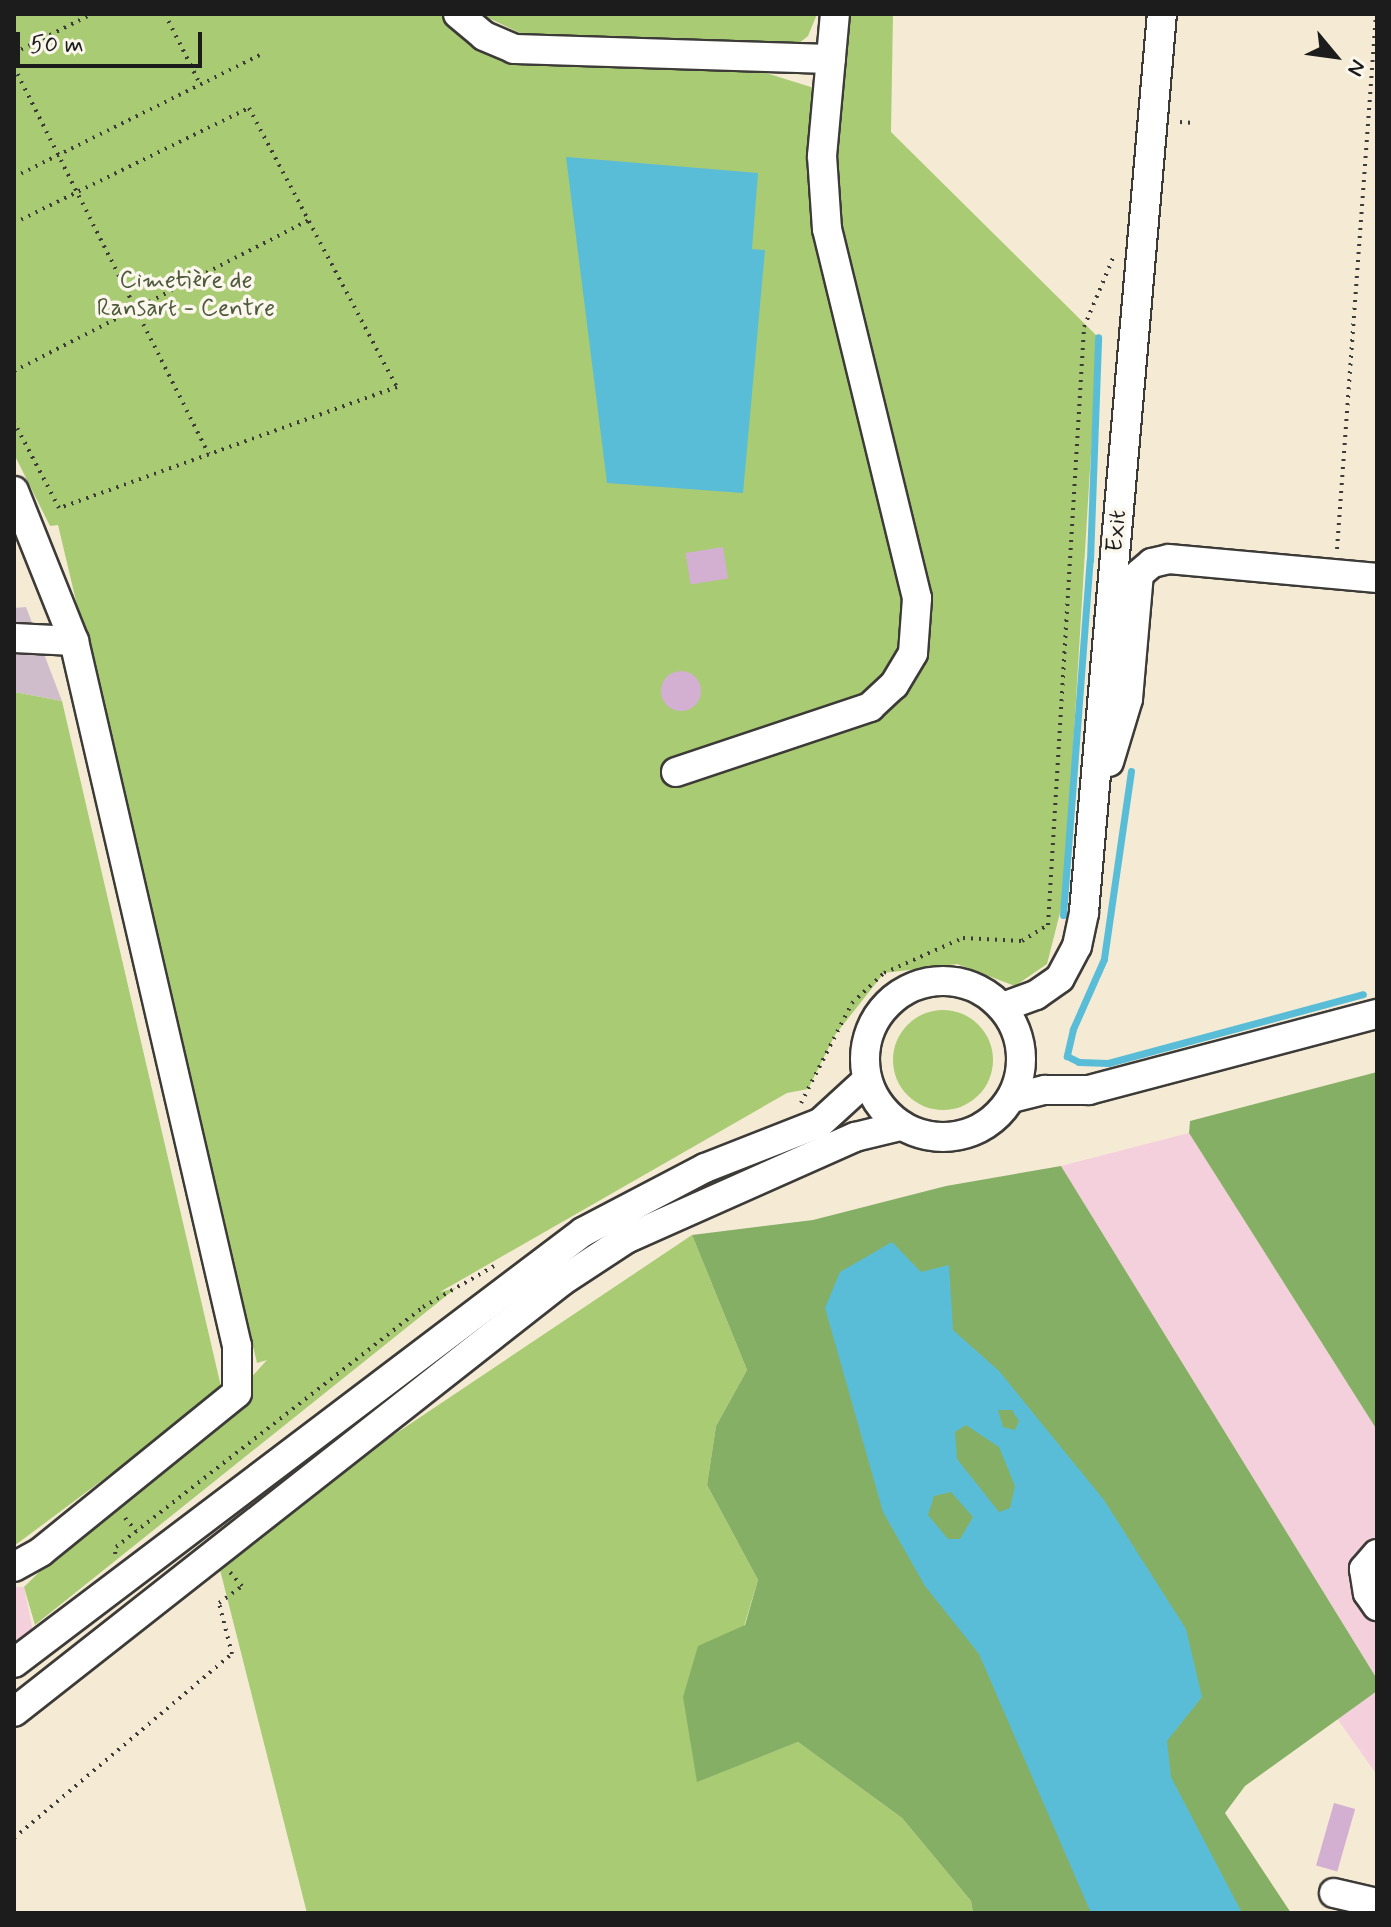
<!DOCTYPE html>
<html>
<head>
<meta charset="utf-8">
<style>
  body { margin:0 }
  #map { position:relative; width:1391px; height:1927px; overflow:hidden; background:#f5ebd5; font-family:Mynerve,sans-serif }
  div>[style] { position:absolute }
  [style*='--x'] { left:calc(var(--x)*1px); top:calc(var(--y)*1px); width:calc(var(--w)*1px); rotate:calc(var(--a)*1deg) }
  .built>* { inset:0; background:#f4cfdc }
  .industrial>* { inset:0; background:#d0bdcc }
  .green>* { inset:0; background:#a9cb74 }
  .round { border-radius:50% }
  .forest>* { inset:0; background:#86af66 }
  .water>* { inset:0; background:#59bdd8 }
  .stream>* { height:7px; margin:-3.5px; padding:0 3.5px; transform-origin:3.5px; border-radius:3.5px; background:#59bdd8 }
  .building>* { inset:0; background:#d3afd1; transform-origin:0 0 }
  .path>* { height:4px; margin-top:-2px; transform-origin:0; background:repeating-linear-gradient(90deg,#3d3b38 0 2px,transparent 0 8px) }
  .roads { filter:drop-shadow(2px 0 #3d3b38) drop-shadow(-2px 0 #3d3b38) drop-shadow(0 2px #3d3b38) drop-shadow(0 -2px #3d3b38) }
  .minor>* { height:28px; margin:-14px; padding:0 14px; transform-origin:14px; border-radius:14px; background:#fff }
  .minor>.ring { margin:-14px; padding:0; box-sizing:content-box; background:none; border:28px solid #fff; border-radius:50% }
  span { translate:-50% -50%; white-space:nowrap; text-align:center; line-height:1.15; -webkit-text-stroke:7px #fbf7ec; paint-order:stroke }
  .park-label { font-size:24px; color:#4d593b }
  .street-label { font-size:24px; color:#1c1c1c }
  .frame { position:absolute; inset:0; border:16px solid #1c1c1c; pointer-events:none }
  .north { position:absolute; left:1295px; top:16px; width:80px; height:80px; -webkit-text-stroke:6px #fbf7ec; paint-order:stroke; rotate:119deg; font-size:22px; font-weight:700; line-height:32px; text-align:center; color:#1c1c1c }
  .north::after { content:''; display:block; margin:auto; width:28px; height:36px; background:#1c1c1c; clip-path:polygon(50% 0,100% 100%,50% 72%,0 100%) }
  .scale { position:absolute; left:16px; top:32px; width:186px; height:36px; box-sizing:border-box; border:4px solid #1c1c1c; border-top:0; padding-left:10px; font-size:24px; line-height:28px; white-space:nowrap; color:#1c1c1c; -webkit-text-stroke:6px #fbf7ec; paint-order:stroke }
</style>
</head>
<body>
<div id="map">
  <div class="built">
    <div style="clip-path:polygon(1189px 1133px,1377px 1430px,1377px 1679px,1061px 1166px)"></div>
    <div style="clip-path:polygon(14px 1587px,24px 1587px,36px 1646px,14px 1663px)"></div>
    <div style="clip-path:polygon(1377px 1691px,1377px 1775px,1336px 1717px)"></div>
  </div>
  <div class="industrial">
    <div style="clip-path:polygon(26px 607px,62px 701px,14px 692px,14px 608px)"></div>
  </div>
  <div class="green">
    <div style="clip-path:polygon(14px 14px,441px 14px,478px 52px,708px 55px,827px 92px,845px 14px,893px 14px,891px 132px,1098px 337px,1064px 897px,1047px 964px,1015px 986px,957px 964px,884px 973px,835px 1035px,808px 1089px,787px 1093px,440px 1292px,456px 1288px,35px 1625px,24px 1587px,146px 1467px,237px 1393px,267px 1360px,257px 1363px,58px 525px,50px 526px,14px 454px)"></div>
    <div style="clip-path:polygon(480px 14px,817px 14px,808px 36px,798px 44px,522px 34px)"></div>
    <div style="clip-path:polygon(14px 692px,62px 701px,222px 1391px,14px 1546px)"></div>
    <div class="round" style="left:893px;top:1010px;width:100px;height:100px"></div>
    <div style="clip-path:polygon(692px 1235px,747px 1370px,716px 1426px,707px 1485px,758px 1580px,697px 1781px,798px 1742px,902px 1818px,971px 1901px,973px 1913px,307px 1913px,216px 1554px)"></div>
  </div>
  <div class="forest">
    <div style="clip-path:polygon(1377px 1072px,1377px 1430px,1189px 1133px,1190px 1121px)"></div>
    <div style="clip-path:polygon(1061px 1166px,1377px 1679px,1377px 1691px,1245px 1786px,1225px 1813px,1291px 1913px,973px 1913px,971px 1901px,902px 1818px,798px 1742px,697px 1782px,683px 1697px,698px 1646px,745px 1625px,758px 1580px,707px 1485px,716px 1426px,747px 1370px,692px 1235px,813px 1220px,946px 1186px)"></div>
  </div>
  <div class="water">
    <div style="clip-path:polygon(566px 157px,758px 173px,752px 249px,765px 250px,743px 493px,607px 483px)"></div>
    <div style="clip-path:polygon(evenodd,892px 1242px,921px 1272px,949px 1265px,953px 1330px,999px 1371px,1104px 1500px,1186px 1629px,1202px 1697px,1167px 1741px,1171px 1777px,1242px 1913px,1091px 1913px,979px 1654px,925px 1586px,883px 1512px,825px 1308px,840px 1272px,892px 1242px,998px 1410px,1012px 1410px,1019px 1421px,1015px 1430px,1003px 1427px,998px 1410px,892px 1242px,966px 1425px,999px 1447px,1015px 1486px,1010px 1508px,999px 1512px,957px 1459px,955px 1432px,966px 1425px,892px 1242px,951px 1492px,973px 1517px,960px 1539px,948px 1539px,928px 1515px,934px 1496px,951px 1492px)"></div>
  </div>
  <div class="stream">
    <div style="--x:1131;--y:771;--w:190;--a:98.2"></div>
    <div style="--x:1104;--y:959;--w:77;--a:113.9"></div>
    <div style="--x:1073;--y:1029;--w:28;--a:103"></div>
    <div style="--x:1067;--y:1056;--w:13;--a:27"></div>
    <div style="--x:1079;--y:1062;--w:29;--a:2"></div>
    <div style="--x:1108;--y:1063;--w:264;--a:-15.1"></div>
    <div style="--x:1063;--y:915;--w:356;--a:-85.7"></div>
    <div style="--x:1090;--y:560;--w:223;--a:-87.9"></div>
  </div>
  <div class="building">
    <div style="left:723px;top:547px;width:32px;height:38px;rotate:81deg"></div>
    <div class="round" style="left:661px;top:671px;width:40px;height:40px"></div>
    <div style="left:1334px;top:1803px;width:22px;height:65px;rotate:16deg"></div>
  </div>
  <div class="path">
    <div style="--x:165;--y:14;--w:78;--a:63.4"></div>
    <div style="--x:14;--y:53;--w:87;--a:-26.6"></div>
    <div style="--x:14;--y:67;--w:433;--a:63.3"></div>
    <div style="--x:1180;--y:122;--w:14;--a:4"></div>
    <div style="--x:14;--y:177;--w:279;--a:-26.4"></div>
    <div style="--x:14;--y:223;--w:262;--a:-26.1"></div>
    <div style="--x:249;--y:108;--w:316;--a:62.1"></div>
    <div style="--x:397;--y:387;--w:359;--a:160.3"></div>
    <div style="--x:59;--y:508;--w:97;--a:-117.6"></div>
    <div style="--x:14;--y:371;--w:331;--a:-27.1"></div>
    <div style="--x:1337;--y:549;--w:536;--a:-85.83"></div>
    <div style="--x:801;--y:1103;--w:112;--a:-63"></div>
    <div style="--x:852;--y:1003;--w:44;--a:-43.2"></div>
    <div style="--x:884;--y:973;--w:86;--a:-23.9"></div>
    <div style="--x:963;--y:938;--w:59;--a:2.9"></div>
    <div style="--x:1022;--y:941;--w:31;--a:-32"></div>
    <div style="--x:1048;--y:925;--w:599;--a:-86.55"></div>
    <div style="--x:1084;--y:327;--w:75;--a:-67.2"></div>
    <div style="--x:125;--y:1518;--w:17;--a:50"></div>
    <div style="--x:115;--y:1554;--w:7;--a:-82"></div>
    <div style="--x:116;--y:1547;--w:390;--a:-38"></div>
    <div style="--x:423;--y:1307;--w:82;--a:-30"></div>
    <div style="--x:14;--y:1838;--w:285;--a:-40.2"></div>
    <div style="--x:232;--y:1654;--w:53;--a:-104.3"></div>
    <div style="--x:219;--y:1603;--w:29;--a:-36"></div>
    <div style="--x:242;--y:1586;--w:18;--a:-131"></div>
  </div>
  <div class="roads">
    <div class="minor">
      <div style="--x:458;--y:14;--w:34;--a:40"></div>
      <div style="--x:484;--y:36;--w:33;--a:23"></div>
      <div style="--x:514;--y:49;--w:317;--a:1.8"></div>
      <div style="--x:14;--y:491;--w:162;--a:68.2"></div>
      <div style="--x:74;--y:641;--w:724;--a:76.98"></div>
      <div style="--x:237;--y:1346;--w:47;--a:90"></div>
      <div style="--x:237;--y:1393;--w:252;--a:141"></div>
      <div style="--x:41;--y:1552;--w:31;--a:151"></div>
      <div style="--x:14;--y:638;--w:60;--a:2.9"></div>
      <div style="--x:1109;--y:762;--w:66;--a:-73.2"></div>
      <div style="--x:1128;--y:699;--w:125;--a:-85"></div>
      <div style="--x:1139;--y:574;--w:17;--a:-40"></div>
      <div style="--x:1152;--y:563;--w:17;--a:-13"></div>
      <div style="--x:1169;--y:559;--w:209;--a:5.2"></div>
      <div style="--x:676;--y:772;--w:205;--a:-18.5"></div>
      <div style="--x:870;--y:707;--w:33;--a:-43"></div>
      <div style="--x:894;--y:685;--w:37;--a:-59"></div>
      <div style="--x:913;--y:653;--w:55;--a:-85.8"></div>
      <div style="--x:917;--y:598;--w:380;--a:-103.7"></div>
      <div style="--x:827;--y:229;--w:73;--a:-93.9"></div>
      <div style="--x:822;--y:156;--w:143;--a:-84.8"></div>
      <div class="ring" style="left:865px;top:981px;width:128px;height:128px"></div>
      <div style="--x:1003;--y:1007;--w:35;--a:-20"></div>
      <div style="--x:1036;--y:995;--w:29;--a:-35"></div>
      <div style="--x:1060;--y:978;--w:36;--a:-62"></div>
      <div style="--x:1077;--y:946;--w:35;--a:-78"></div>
      <div style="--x:1084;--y:912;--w:901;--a:-85.04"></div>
      <div style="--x:1012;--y:1098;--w:34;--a:-14"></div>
      <div style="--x:1045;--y:1090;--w:44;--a:0"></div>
      <div style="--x:1089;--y:1090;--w:298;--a:-14.8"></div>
      <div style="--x:1377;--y:1554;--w:20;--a:131"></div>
      <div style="--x:1364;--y:1569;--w:24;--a:81"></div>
      <div style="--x:1368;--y:1593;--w:16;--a:55"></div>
      <div style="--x:14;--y:1663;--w:714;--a:-37.14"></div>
      <div style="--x:583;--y:1232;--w:138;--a:-27.7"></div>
      <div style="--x:705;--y:1168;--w:123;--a:-21.4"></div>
      <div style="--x:820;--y:1123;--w:64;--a:-42.5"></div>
      <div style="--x:14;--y:1712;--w:697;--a:-38.18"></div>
      <div style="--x:562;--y:1281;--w:77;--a:-33.3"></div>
      <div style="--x:626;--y:1239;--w:251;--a:-24"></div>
      <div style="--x:855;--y:1137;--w:46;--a:-13.7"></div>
      <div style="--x:1334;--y:1893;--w:44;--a:13.1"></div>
    </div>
  </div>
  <div class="park-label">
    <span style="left:186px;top:295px">Cimetière de<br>Ransart - Centre</span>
  </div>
  <div class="street-label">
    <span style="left:1117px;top:531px;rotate:-85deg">Exit</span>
  </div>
  <div class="frame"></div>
  <div class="north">N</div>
  <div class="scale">50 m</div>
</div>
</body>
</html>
